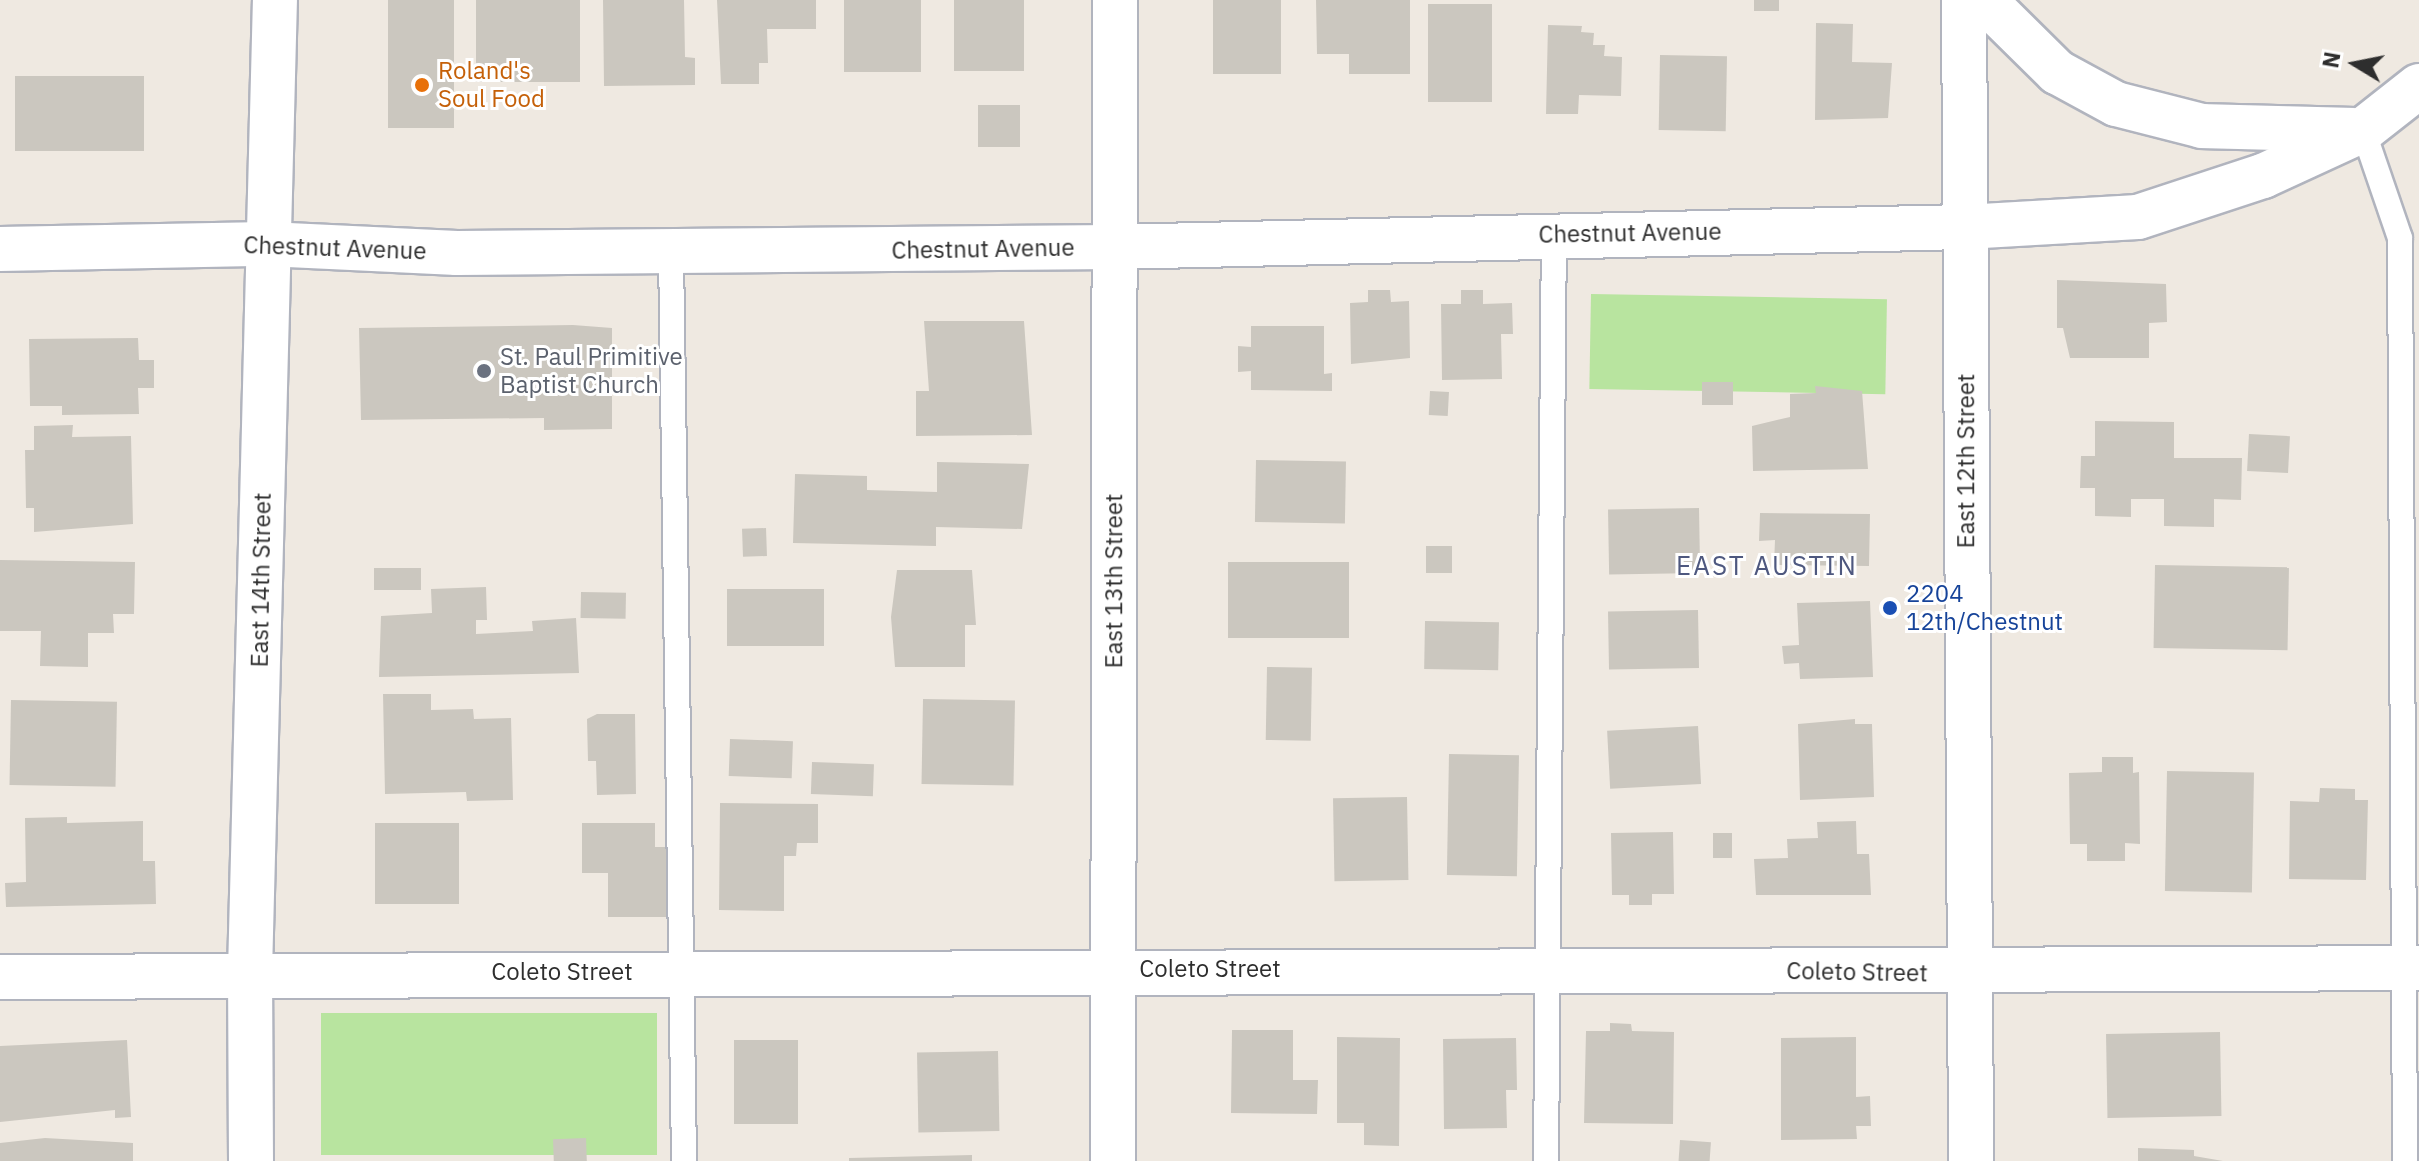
<!DOCTYPE html>
<html>
<head>
<meta charset="utf-8">
<style>
  body { margin:0 }
  #map { position:relative; width:2419px; height:1161px; overflow:hidden; background:#efe9e1; font-family:"IBM Plex Sans",sans-serif }
  div>[style] { position:absolute }
  [style*='--x'] { left:calc(var(--x)*1px); top:calc(var(--y)*1px); width:calc(var(--w)*1px); rotate:calc(var(--a)*1deg) }
  .green>* { inset:0; background:#b8e49f; transform-origin:0 0 }
  .building>* { inset:0; background:#cbc7bf; transform-origin:0 0 }
  .roads { filter:drop-shadow(2px 0 #b1b4be) drop-shadow(-2px 0 #b1b4be) drop-shadow(0 2px #b1b4be) drop-shadow(0 -2px #b1b4be) }
  .lane>* { height:24px; margin:-12px; padding:0 12px; transform-origin:12px; border-radius:12px; background:#fff }
  .street>* { height:44px; margin:-22px; padding:0 22px; transform-origin:22px; border-radius:22px; background:#fff }
  .secondary>* { height:44px; margin:-22px; padding:0 22px; transform-origin:22px; border-radius:22px; background:#fff }
  .dots>* { width:22px; height:22px; translate:-50% -50%; box-sizing:border-box; border:4px solid #fff; border-radius:50% }
  span { translate:-50% -50%; white-space:nowrap; text-align:center; line-height:1.15; -webkit-text-stroke:6px #fff; paint-order:stroke }
  .food-label { font-size:24px; color:#c56008 }
  .left { translate:0 -50%; text-align:left }
  .street-label { font-size:24px; color:#2e2e2e }
  .worship-label { font-size:24px; color:#5b616d }
  .transit-label { font-size:24px; color:#164399 }
  .neighbourhood-label { font-size:26px; color:#4e587f; letter-spacing:2px }
  .north { position:absolute; left:2315px; top:24px; width:80px; height:80px; -webkit-text-stroke:6px #fff; paint-order:stroke; rotate:280deg; font-size:22px; font-weight:700; line-height:32px; text-align:center; color:#2e2e2e }
  .north::after { content:''; display:block; margin:auto; width:28px; height:36px; background:#2e2e2e; clip-path:polygon(50% 0,100% 100%,50% 72%,0 100%) }
</style>
</head>
<body>
<div id="map">
  <div class="green">
    <div style="left:1591px;top:294px;width:296px;height:95px;rotate:1deg"></div>
    <div style="left:657px;top:1013px;width:142px;height:336px;rotate:90deg"></div>
  </div>
  <div class="building">
    <div style="left:388px;top:0;width:66px;height:128px"></div>
    <div style="left:476px;top:0;width:104px;height:82px"></div>
    <div style="clip-path:polygon(603px 0,684px 0,685px 57px,695px 58px,695px 85px,604px 86px)"></div>
    <div style="clip-path:polygon(717px 0,816px 0,816px 29px,767px 29px,768px 63px,759px 63px,759px 84px,721px 84px)"></div>
    <div style="left:844px;top:0;width:77px;height:72px"></div>
    <div style="left:954px;top:0;width:70px;height:71px"></div>
    <div style="left:1281px;top:0;width:74px;height:68px;rotate:90deg"></div>
    <div style="clip-path:polygon(1316px 0,1410px 0,1410px 74px,1349px 74px,1349px 54px,1317px 54px)"></div>
    <div style="left:1754px;top:0;width:25px;height:11px"></div>
    <div style="left:1428px;top:4px;width:64px;height:98px"></div>
    <div style="clip-path:polygon(1816px 23px,1853px 24px,1852px 62px,1892px 63px,1888px 118px,1815px 120px)"></div>
    <div style="clip-path:polygon(1548px 25px,1582px 26px,1581px 32px,1594px 33px,1593px 45px,1605px 45px,1604px 56px,1622px 57px,1621px 96px,1579px 95px,1578px 114px,1546px 114px)"></div>
    <div style="left:1660px;top:55px;width:67px;height:75px;rotate:1deg"></div>
    <div style="left:144px;top:76px;width:75px;height:129px;rotate:90deg"></div>
    <div style="left:978px;top:105px;width:42px;height:42px"></div>
    <div style="clip-path:polygon(2057px 280px,2166px 284px,2167px 322px,2149px 323px,2149px 358px,2070px 358px,2063px 328px,2057px 328px)"></div>
    <div style="clip-path:polygon(1368px 290px,1390px 290px,1391px 302px,1409px 301px,1410px 358px,1351px 364px,1350px 303px,1368px 302px)"></div>
    <div style="clip-path:polygon(1461px 290px,1483px 290px,1483px 304px,1512px 303px,1513px 334px,1501px 334px,1502px 379px,1442px 380px,1441px 304px,1461px 304px)"></div>
    <div style="clip-path:polygon(924px 321px,1024px 321px,1032px 435px,916px 436px,916px 391px,929px 391px)"></div>
    <div style="clip-path:polygon(573px 325px,612px 328px,612px 429px,544px 430px,544px 418px,361px 420px,359px 328px)"></div>
    <div style="clip-path:polygon(1251px 326px,1324px 326px,1324px 374px,1332px 373px,1332px 391px,1251px 390px,1251px 371px,1238px 372px,1238px 346px,1251px 347px)"></div>
    <div style="clip-path:polygon(138px 338px,139px 360px,154px 360px,154px 388px,138px 388px,139px 414px,62px 415px,62px 406px,30px 406px,29px 339px)"></div>
    <div style="left:1733px;top:382px;width:23px;height:31px;rotate:90deg"></div>
    <div style="clip-path:polygon(1815px 386px,1862px 391px,1868px 469px,1753px 471px,1752px 426px,1790px 417px,1790px 394px,1816px 393px)"></div>
    <div style="left:1430px;top:391px;width:19px;height:24px;rotate:3deg"></div>
    <div style="clip-path:polygon(2095px 421px,2174px 422px,2174px 458px,2242px 458px,2241px 500px,2214px 499px,2214px 527px,2164px 526px,2164px 499px,2131px 499px,2131px 517px,2095px 516px,2095px 488px,2080px 488px,2081px 456px,2095px 456px)"></div>
    <div style="clip-path:polygon(73px 425px,72px 437px,131px 436px,133px 524px,34px 532px,34px 508px,26px 508px,25px 450px,34px 450px,34px 426px)"></div>
    <div style="left:2249px;top:434px;width:41px;height:37px;rotate:3deg"></div>
    <div style="left:1256px;top:460px;width:90px;height:62px;rotate:1deg"></div>
    <div style="clip-path:polygon(937px 462px,1029px 464px,1022px 529px,936px 527px,936px 546px,793px 543px,795px 474px,867px 476px,867px 490px,937px 492px)"></div>
    <div style="left:1699px;top:508px;width:65px;height:91px;rotate:89deg"></div>
    <div style="clip-path:polygon(1760px 513px,1870px 514px,1869px 566px,1774px 565px,1775px 540px,1759px 541px)"></div>
    <div style="left:766px;top:528px;width:28px;height:24px;rotate:88deg"></div>
    <div style="left:1426px;top:546px;width:26px;height:27px"></div>
    <div style="clip-path:polygon(0 560px,135px 562px,134px 614px,113px 614px,114px 633px,88px 633px,88px 667px,40px 666px,41px 631px,0 631px)"></div>
    <div style="left:1228px;top:562px;width:121px;height:76px"></div>
    <div style="left:2155px;top:565px;width:134px;height:83px;rotate:1deg"></div>
    <div style="left:374px;top:568px;width:47px;height:22px"></div>
    <div style="clip-path:polygon(897px 570px,972px 570px,976px 625px,965px 625px,965px 667px,895px 667px,891px 617px)"></div>
    <div style="clip-path:polygon(486px 587px,487px 620px,476px 620px,476px 634px,533px 631px,532px 621px,576px 618px,579px 673px,379px 677px,381px 616px,432px 613px,431px 589px)"></div>
    <div style="left:727px;top:589px;width:97px;height:57px"></div>
    <div style="left:581px;top:592px;width:45px;height:26px;rotate:1deg"></div>
    <div style="clip-path:polygon(1870px 601px,1873px 677px,1800px 679px,1799px 663px,1784px 664px,1782px 646px,1799px 645px,1797px 603px)"></div>
    <div style="left:1698px;top:610px;width:58px;height:90px;rotate:89deg"></div>
    <div style="left:1425px;top:621px;width:74px;height:48px;rotate:1deg"></div>
    <div style="left:1267px;top:667px;width:45px;height:73px;rotate:1deg"></div>
    <div style="clip-path:polygon(383px 694px,431px 694px,431px 710px,473px 709px,474px 719px,511px 718px,513px 800px,467px 801px,466px 792px,385px 794px)"></div>
    <div style="left:923px;top:699px;width:92px;height:85px;rotate:1deg"></div>
    <div style="left:11px;top:700px;width:106px;height:85px;rotate:1deg"></div>
    <div style="clip-path:polygon(597px 714px,635px 714px,636px 794px,597px 795px,596px 761px,588px 761px,587px 719px)"></div>
    <div style="clip-path:polygon(1855px 719px,1855px 724px,1872px 724px,1874px 797px,1800px 800px,1798px 724px)"></div>
    <div style="left:1698px;top:726px;width:58px;height:91px;rotate:87deg"></div>
    <div style="left:730px;top:739px;width:63px;height:37px;rotate:2deg"></div>
    <div style="left:1449px;top:754px;width:70px;height:121px;rotate:1deg"></div>
    <div style="clip-path:polygon(2102px 757px,2133px 757px,2133px 773px,2139px 772px,2140px 844px,2125px 843px,2125px 861px,2087px 861px,2087px 844px,2070px 844px,2069px 773px,2102px 772px)"></div>
    <div style="left:812px;top:762px;width:62px;height:32px;rotate:2deg"></div>
    <div style="left:2167px;top:771px;width:87px;height:120px;rotate:1deg"></div>
    <div style="clip-path:polygon(2320px 788px,2355px 789px,2355px 800px,2368px 800px,2366px 880px,2289px 879px,2290px 801px,2319px 802px)"></div>
    <div style="left:1407px;top:797px;width:83px;height:74px;rotate:89deg"></div>
    <div style="clip-path:polygon(720px 803px,818px 804px,818px 843px,797px 843px,796px 856px,784px 856px,784px 911px,719px 910px)"></div>
    <div style="clip-path:polygon(67px 817px,67px 823px,143px 821px,143px 861px,155px 861px,156px 904px,6px 907px,5px 883px,26px 882px,25px 818px)"></div>
    <div style="clip-path:polygon(1856px 821px,1857px 854px,1869px 854px,1871px 895px,1756px 895px,1754px 859px,1788px 858px,1787px 839px,1818px 838px,1817px 822px)"></div>
    <div style="left:375px;top:823px;width:84px;height:81px"></div>
    <div style="clip-path:polygon(582px 823px,655px 823px,655px 847px,672px 847px,672px 917px,608px 917px,608px 873px,582px 873px)"></div>
    <div style="clip-path:polygon(1673px 832px,1674px 894px,1652px 894px,1652px 905px,1629px 905px,1629px 895px,1612px 895px,1611px 833px)"></div>
    <div style="left:1732px;top:833px;width:25px;height:19px;rotate:90deg"></div>
    <div style="clip-path:polygon(1610px 1023px,1631px 1024px,1632px 1031px,1674px 1032px,1673px 1124px,1584px 1123px,1586px 1031px,1610px 1031px)"></div>
    <div style="clip-path:polygon(1232px 1030px,1293px 1030px,1293px 1080px,1318px 1080px,1317px 1114px,1231px 1113px)"></div>
    <div style="left:2220px;top:1032px;width:84px;height:114px;rotate:89deg"></div>
    <div style="clip-path:polygon(1337px 1037px,1400px 1038px,1399px 1146px,1364px 1145px,1364px 1123px,1337px 1123px)"></div>
    <div style="clip-path:polygon(1856px 1037px,1856px 1097px,1870px 1096px,1871px 1126px,1856px 1126px,1857px 1139px,1781px 1140px,1781px 1038px)"></div>
    <div style="clip-path:polygon(1516px 1038px,1517px 1090px,1506px 1090px,1507px 1128px,1444px 1129px,1443px 1039px)"></div>
    <div style="clip-path:polygon(127px 1040px,131px 1117px,115px 1118px,115px 1110px,0 1122px,0 1046px)"></div>
    <div style="left:734px;top:1040px;width:64px;height:84px"></div>
    <div style="left:998px;top:1051px;width:80px;height:81px;rotate:89deg"></div>
    <div style="clip-path:polygon(45px 1138px,133px 1143px,133px 1161px,0 1161px,0 1143px)"></div>
    <div style="left:586px;top:1138px;width:23px;height:33px;rotate:88deg"></div>
    <div style="left:1680px;top:1140px;width:31px;height:21px;rotate:4deg"></div>
    <div style="clip-path:polygon(2138px 1148px,2194px 1150px,2194px 1156px,2223px 1161px,2138px 1161px)"></div>
    <div style="clip-path:polygon(972px 1155px,972px 1161px,849px 1161px,849px 1158px)"></div>
  </div>
  <div class="roads">
    <div class="lane">
      <div style="--x:2363;--y:130;--w:114;--a:71.1"></div>
      <div style="--x:2400;--y:238;--w:923;--a:89.69"></div>
      <div style="--x:671;--y:252;--w:909;--a:89.18"></div>
      <div style="--x:1546;--y:1161;--w:927;--a:-89.51"></div>
    </div>
    <div class="street">
      <div style="--x:0;--y:977;--w:2419;--a:-0.21"></div>
      <div style="--x:251;--y:1161;--w:189;--a:-90.3"></div>
      <div style="--x:250;--y:972;--w:972;--a:-88.53"></div>
      <div style="--x:1113;--y:1161;--w:1161;--a:-89.9"></div>
    </div>
    <div class="secondary">
      <div style="--x:1964;--y:0;--w:1161;--a:89.65"></div>
      <div style="--x:1984;--y:0;--w:103;--a:44.6"></div>
      <div style="--x:2057;--y:72;--w:67;--a:28.5"></div>
      <div style="--x:2116;--y:104;--w:89;--a:14.3"></div>
      <div style="--x:2202;--y:126;--w:151;--a:1.5"></div>
      <div style="--x:0;--y:249;--w:267;--a:-1.1"></div>
      <div style="--x:267;--y:244;--w:190;--a:2.7"></div>
      <div style="--x:457;--y:253;--w:658;--a:-0.52"></div>
      <div style="--x:1115;--y:247;--w:850;--a:-1.35"></div>
      <div style="--x:1965;--y:227;--w:173;--a:-3.3"></div>
      <div style="--x:2138;--y:217;--w:132;--a:-18.2"></div>
      <div style="--x:2263;--y:176;--w:110;--a:-24.7"></div>
      <div style="--x:2363;--y:130;--w:71;--a:-38.2"></div>
    </div>
  </div>
  <div class="dots">
    <div style="left:422px;top:85px;background:#e8710a"></div>
    <div style="left:484px;top:371px;background:#6b7280"></div>
    <div style="left:1890px;top:608px;background:#1a4fb4"></div>
  </div>
  <div class="food-label">
    <span class="left" style="left:438px;top:85px">Roland's<br>Soul Food</span>
  </div>
  <div class="street-label">
    <span style="left:1630px;top:233px;rotate:-1deg">Chestnut Avenue</span>
    <span style="left:335px;top:248px;rotate:2deg">Chestnut Avenue</span>
    <span style="left:983px;top:249px;rotate:-1deg">Chestnut Avenue</span>
    <span style="left:1966px;top:461px;rotate:-90deg">East 12th Street</span>
    <span style="left:261px;top:580px;rotate:-89deg">East 14th Street</span>
    <span style="left:1114px;top:581px;rotate:-90deg">East 13th Street</span>
    <span style="left:1210px;top:969px">Coleto Street</span>
    <span style="left:562px;top:972px">Coleto Street</span>
    <span style="left:1857px;top:972px;rotate:1deg">Coleto Street</span>
  </div>
  <div class="worship-label">
    <span class="left" style="left:500px;top:371px">St. Paul Primitive<br>Baptist Church</span>
  </div>
  <div class="transit-label">
    <span class="left" style="left:1906px;top:608px">2204<br>12th/Chestnut</span>
  </div>
  <div class="neighbourhood-label">
    <span style="left:1767px;top:566px">EAST AUSTIN</span>
  </div>
  <div class="north">N</div>
</div>
</body>
</html>
